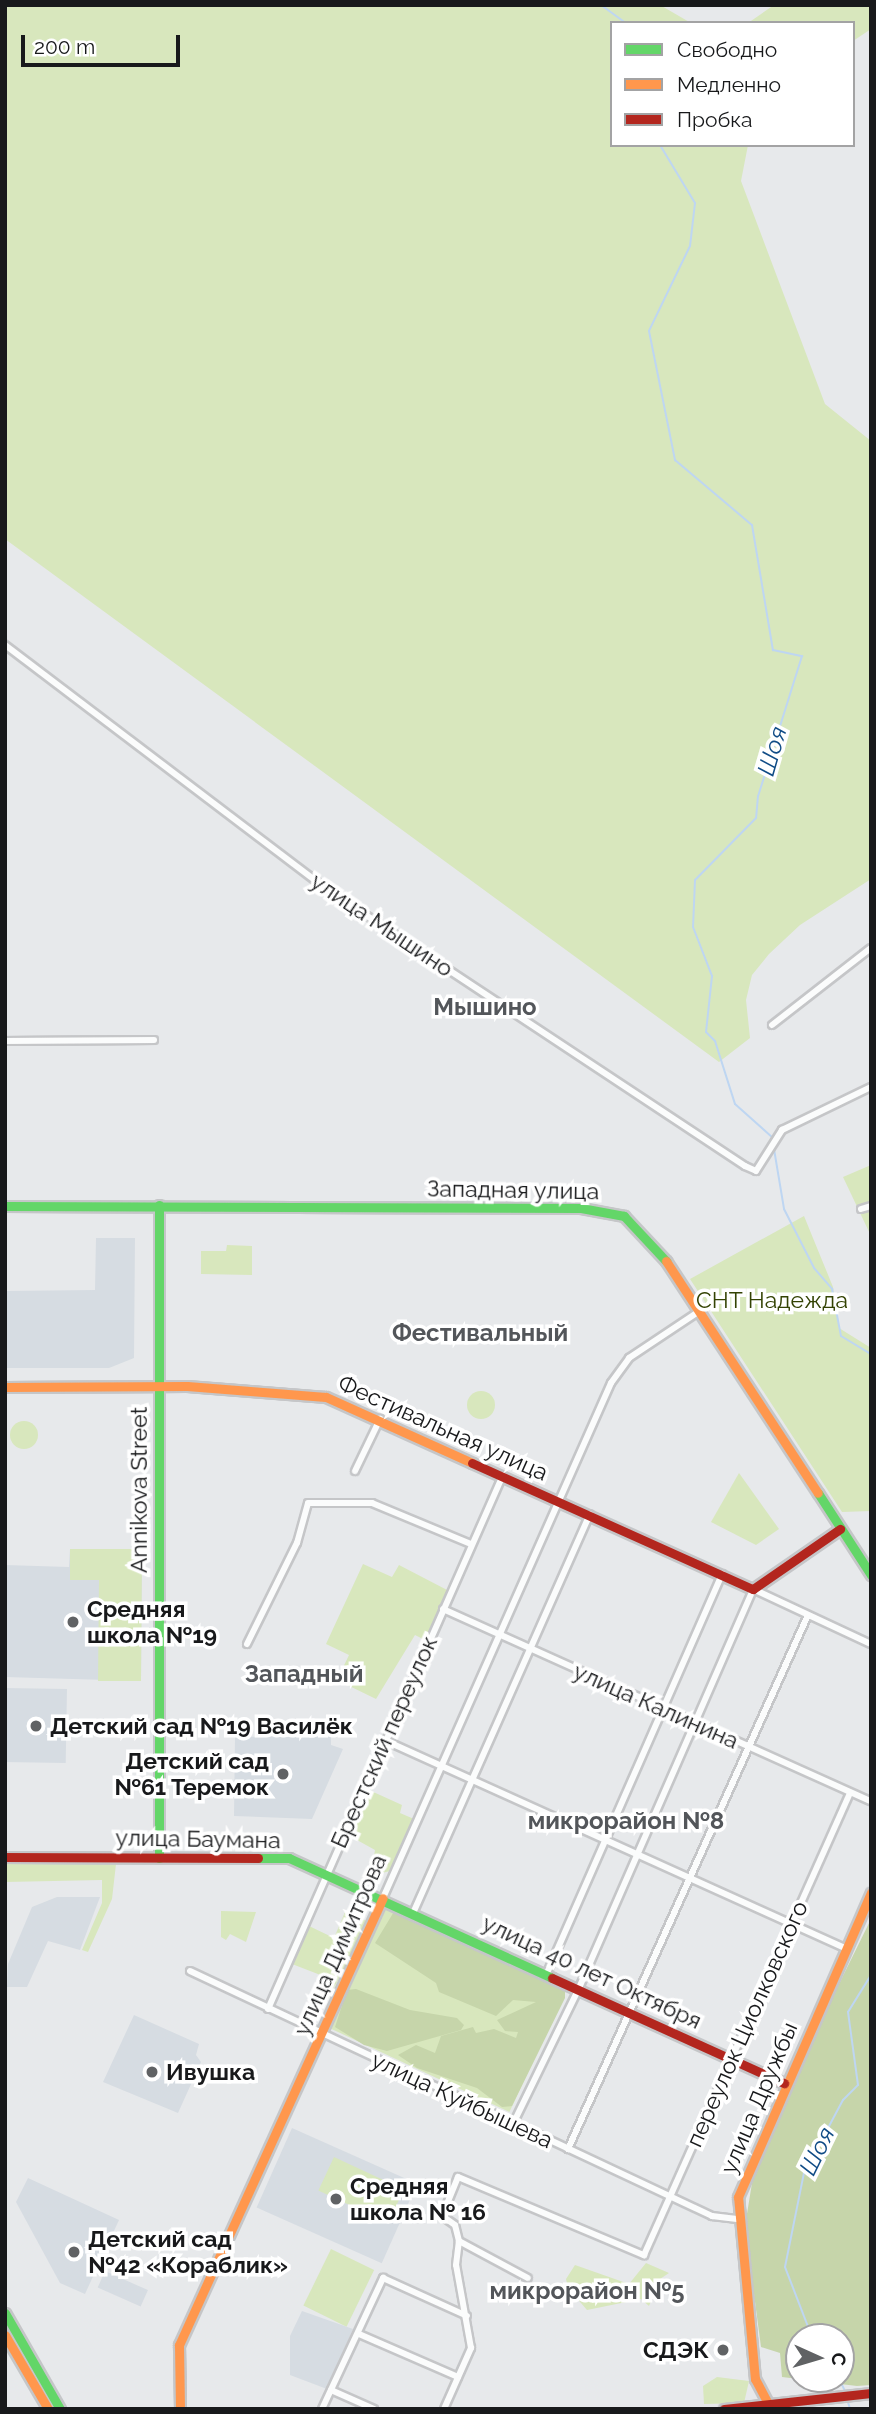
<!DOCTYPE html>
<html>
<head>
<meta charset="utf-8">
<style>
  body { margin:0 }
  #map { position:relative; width:876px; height:2414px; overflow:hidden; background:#e7e9eb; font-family:Raleway,sans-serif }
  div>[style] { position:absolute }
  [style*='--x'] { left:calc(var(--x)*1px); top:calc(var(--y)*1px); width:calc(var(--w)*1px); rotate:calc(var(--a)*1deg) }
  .built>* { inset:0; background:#d6dce2; transform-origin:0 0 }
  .green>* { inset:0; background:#d8e7bd; transform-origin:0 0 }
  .round { border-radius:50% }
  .forest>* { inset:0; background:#c6d5aa }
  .stream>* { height:2px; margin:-1px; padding:0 1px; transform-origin:1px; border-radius:1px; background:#bed6f2 }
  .roads { filter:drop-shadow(2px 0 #c5c6c8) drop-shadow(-2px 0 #c5c6c8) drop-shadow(0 2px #c5c6c8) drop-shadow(0 -2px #c5c6c8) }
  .street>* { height:6px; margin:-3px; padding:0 3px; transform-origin:3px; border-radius:3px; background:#fbfcfc }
  .fast>* { height:9px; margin:-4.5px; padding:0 4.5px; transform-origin:4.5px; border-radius:4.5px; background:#63d668 }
  .slow>* { height:9px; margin:-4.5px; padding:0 4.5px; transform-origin:4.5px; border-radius:4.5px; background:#ff974d }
  .jam>* { height:9px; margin:-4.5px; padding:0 4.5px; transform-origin:4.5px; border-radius:4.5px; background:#b3261e }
  .dots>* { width:19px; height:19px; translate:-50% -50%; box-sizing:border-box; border:4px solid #fff; border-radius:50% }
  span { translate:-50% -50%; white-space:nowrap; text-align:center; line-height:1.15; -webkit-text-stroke:7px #fff; paint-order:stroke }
  .street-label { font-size:23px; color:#18191b }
  .park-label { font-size:23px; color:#344304 }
  .poi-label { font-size:23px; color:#18191b; font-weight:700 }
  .left { translate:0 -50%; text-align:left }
  .right { translate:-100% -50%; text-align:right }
  .water-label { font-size:24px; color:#104c86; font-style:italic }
  .neighbourhood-label { font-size:24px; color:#53565a; font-weight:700 }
  .frame { position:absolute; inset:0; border:7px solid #18191b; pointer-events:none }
  .legend { position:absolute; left:610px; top:21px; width:245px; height:126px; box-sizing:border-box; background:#fff; border:2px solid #a3a3a4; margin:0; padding:9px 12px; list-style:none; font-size:21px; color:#18191b }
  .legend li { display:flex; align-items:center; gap:14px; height:35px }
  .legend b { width:35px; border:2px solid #a3a3a4 }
  .north { position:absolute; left:785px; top:2323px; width:70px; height:70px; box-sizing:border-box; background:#fff; border:2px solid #a3a3a4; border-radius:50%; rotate:94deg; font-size:19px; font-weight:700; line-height:28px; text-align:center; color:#18191b }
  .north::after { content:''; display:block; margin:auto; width:24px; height:32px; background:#606264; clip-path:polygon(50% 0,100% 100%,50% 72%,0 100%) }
  .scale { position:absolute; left:21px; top:35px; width:159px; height:32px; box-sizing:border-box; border:4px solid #18191b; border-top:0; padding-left:9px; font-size:21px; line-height:24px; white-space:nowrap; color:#18191b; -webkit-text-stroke:5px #fff; paint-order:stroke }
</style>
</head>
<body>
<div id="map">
  <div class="built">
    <div style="clip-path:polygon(96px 1238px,135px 1238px,134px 1358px,109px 1368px,5px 1368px,5px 1291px,95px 1290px)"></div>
    <div style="clip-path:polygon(70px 1549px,142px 1549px,141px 1681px,5px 1677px,5px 1565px,69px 1567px)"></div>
    <div style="left:5px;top:1688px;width:62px;height:74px;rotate:1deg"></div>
    <div style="clip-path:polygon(331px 1736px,331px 1745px,343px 1749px,312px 1819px,234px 1816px,235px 1737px)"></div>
    <div style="clip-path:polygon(57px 1897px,100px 1897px,80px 1950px,48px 1941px,27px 1987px,7px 1987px,8px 1964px,32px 1907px)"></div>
    <div style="clip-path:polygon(134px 2015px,199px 2044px,196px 2055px,201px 2062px,178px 2113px,103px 2082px)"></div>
    <div style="left:292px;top:2128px;width:137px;height:87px;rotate:24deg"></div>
    <div style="clip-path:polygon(28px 2178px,119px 2220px,85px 2294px,60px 2283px,16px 2202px)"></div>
    <div style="left:105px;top:2271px;width:47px;height:18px;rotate:24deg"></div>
    <div style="clip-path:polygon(302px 2311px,353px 2329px,327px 2389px,290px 2375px,290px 2336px)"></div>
  </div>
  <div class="green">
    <div style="clip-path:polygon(5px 5px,660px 5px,691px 23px,612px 23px,612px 145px,748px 145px,741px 181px,825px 404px,871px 441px,871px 879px,800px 925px,769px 954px,752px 975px,746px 1000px,750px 1038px,719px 1062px,5px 539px)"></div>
    <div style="clip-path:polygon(774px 5px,871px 5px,871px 29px,853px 41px,853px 23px,748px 23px)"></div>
    <div style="clip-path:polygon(871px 1165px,871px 1236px,843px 1177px)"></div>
    <div style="clip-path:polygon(804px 1216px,833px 1287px,839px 1328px,871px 1348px,871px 1511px,842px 1512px,690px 1279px)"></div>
    <div style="clip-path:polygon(227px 1245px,252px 1246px,252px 1275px,201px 1274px,201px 1251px,226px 1251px)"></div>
    <div class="round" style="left:467px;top:1391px;width:28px;height:28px"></div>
    <div class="round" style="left:10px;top:1421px;width:28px;height:28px"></div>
    <div style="clip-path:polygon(739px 1473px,779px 1529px,756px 1545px,711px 1522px)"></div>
    <div style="clip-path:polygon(70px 1549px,142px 1549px,141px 1681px,98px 1681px,99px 1580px,70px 1580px)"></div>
    <div style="clip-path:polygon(363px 1564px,392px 1577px,399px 1565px,449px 1591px,425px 1640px,415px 1635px,376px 1699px,337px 1680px,349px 1655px,326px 1644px)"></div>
    <div style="clip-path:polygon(369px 1790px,402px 1805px,400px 1813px,414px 1819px,390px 1871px,378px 1874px,369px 1884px,375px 1850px,348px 1835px)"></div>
    <div style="clip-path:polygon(5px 1862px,116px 1864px,112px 1899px,88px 1952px,82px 1950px,102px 1903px,102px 1880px,5px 1882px)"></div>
    <div style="left:386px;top:1901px;width:201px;height:139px;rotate:25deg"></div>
    <div style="clip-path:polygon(221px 1911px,256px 1912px,246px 1942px,230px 1934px,226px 1940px,221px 1937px)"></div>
    <div style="clip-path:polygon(345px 1912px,369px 1922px,328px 1999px,318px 1994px,323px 1976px,292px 1964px,309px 1926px,334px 1938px)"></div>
    <div style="left:334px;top:2157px;width:77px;height:37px;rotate:25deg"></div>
    <div style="left:331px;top:2249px;width:48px;height:63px;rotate:26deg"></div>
    <div style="clip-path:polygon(646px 2263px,669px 2273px,660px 2279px,649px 2306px,641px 2299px,587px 2310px,568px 2288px,566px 2279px,575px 2265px,629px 2284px)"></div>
    <div style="clip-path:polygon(717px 2377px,749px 2381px,744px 2403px,704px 2404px,703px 2386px)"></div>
  </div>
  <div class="forest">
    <div style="clip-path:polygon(395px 1910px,565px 1984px,565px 1998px,512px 2106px,502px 2107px,477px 2088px,417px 2068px,398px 2055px,416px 2045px,435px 2053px,441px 2036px,473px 2027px,476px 2033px,494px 2029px,516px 2038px,518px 2032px,505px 2031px,497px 2020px,536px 2002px,513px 2000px,496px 2016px,439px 1992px,436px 1983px,375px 1943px)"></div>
    <div style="clip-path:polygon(evenodd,871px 1919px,871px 2385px,857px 2386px,782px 2377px,780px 2353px,761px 2347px,745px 2226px,752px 2183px,777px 2110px,871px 1919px,799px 2337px,841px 2337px,841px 2379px,799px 2379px,799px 2337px)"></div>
    <div style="clip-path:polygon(356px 1989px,410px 2010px,457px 2018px,464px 2025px,461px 2030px,387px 2051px,364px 2045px,335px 2027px,347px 1990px)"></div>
  </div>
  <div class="stream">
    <div style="--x:601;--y:5;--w:31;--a:36"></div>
    <div style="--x:660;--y:145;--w:68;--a:58.9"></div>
    <div style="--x:695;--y:203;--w:43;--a:96.6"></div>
    <div style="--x:690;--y:246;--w:94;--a:115.8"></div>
    <div style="--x:649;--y:331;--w:132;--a:78.6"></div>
    <div style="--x:675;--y:460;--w:101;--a:40.2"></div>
    <div style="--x:752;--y:525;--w:127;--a:80.5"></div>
    <div style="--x:773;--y:650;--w:30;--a:12"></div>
    <div style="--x:802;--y:656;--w:147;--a:107.4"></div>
    <div style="--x:758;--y:796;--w:22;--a:95"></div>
    <div style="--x:756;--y:818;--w:87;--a:134.5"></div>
    <div style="--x:695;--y:880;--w:47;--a:92.4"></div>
    <div style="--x:693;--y:927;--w:53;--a:68.8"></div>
    <div style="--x:712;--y:976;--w:56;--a:96.1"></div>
    <div style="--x:706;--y:1032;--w:13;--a:45"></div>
    <div style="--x:715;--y:1041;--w:66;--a:72.4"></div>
    <div style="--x:735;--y:1104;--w:51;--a:41.8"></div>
    <div style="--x:774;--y:1149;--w:61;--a:80.5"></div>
    <div style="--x:784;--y:1209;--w:66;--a:63"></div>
    <div style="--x:814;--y:1268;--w:28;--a:49"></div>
    <div style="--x:832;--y:1289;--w:48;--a:79.2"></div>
    <div style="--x:841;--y:1336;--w:35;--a:31"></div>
    <div style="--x:812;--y:2337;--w:75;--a:-111.1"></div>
    <div style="--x:785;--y:2267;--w:96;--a:-78.6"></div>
    <div style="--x:804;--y:2173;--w:83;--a:-61.9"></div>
    <div style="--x:843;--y:2100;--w:21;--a:-45"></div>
    <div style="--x:858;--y:2085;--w:74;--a:-97.8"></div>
    <div style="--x:848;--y:2012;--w:44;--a:-58.1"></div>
    <div style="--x:839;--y:2379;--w:13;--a:63"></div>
    <div style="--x:847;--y:2399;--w:10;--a:73"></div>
  </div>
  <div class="roads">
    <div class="street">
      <div style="--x:5;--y:645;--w:405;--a:37.2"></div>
      <div style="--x:328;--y:890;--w:500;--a:33.5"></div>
      <div style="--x:745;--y:1166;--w:12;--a:24"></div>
      <div style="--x:756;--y:1171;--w:49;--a:-57.6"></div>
      <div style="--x:782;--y:1130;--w:99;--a:-25.8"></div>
      <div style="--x:772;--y:1025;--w:125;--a:-37.9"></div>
      <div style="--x:5;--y:1041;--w:149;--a:-0.4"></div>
      <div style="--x:861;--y:1209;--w:10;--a:-17"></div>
      <div style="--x:355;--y:1471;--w:58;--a:-64.3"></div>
      <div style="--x:443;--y:1609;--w:469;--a:24.2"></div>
      <div style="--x:247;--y:1644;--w:113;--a:-63.7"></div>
      <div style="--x:297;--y:1543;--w:41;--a:-74.6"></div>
      <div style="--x:308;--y:1503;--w:64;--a:0"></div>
      <div style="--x:372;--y:1503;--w:107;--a:22.5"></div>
      <div style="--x:384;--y:1740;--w:508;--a:24.29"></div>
      <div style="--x:383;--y:1898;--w:563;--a:-66.12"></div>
      <div style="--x:611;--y:1383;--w:31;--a:-54"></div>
      <div style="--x:629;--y:1358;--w:83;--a:-33.7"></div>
      <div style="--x:414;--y:1911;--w:434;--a:-66.1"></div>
      <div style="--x:190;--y:1971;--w:577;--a:25.14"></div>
      <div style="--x:712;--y:2216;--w:25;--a:7"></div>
      <div style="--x:547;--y:1973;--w:436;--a:-66.3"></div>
      <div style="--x:268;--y:2009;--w:583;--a:-66.25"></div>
      <div style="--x:513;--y:2124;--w:151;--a:-64.1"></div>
      <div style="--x:579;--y:1988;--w:435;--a:-66.4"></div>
      <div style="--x:753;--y:1589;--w:130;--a:25"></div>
      <div style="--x:568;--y:2149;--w:585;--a:-65.8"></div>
      <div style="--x:459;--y:2241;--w:78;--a:28.2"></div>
      <div style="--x:359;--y:2334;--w:108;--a:23.5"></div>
      <div style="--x:331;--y:2390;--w:47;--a:23.8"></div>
      <div style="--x:322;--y:2409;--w:145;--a:-65"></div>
      <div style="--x:383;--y:2278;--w:92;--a:24.3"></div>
      <div style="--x:444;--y:2409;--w:67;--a:-66.1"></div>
      <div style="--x:471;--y:2348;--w:84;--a:-100.2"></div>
      <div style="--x:456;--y:2265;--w:24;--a:-83"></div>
      <div style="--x:459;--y:2241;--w:16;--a:-104"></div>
      <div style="--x:455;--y:2225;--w:16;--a:-145"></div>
      <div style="--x:442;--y:2216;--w:42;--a:-67.7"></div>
      <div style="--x:458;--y:2177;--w:202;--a:22.8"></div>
      <div style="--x:644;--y:2255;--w:506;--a:-65.97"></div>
    </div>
    <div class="fast">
      <div style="--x:159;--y:1205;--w:653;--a:90"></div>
      <div style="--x:5;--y:1206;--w:576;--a:0.2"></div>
      <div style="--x:581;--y:1208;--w:44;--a:10.5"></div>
      <div style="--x:624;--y:1216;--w:62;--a:47"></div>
      <div style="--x:818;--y:1493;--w:98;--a:57.1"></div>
      <div style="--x:258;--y:1858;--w:31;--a:0"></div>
      <div style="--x:289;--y:1858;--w:289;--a:24.5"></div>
      <div style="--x:5;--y:2313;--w:111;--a:60.2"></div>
    </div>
    <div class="slow">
      <div style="--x:666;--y:1261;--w:277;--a:56.8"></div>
      <div style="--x:5;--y:1387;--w:182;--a:-0.3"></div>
      <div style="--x:187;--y:1386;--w:139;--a:4.5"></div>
      <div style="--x:326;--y:1397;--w:160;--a:24.3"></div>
      <div style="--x:5;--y:2335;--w:86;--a:59.8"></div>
      <div style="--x:180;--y:2409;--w:64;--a:-90.9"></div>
      <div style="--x:179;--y:2345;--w:491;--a:-65.5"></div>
      <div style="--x:771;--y:2409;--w:34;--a:-118"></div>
      <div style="--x:755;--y:2379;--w:183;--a:-95.3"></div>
      <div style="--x:738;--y:2197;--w:332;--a:-66.4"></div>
    </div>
    <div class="jam">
      <div style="--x:472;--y:1463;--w:308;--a:24.2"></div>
      <div style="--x:753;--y:1589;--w:106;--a:-34.6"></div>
      <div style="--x:5;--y:1857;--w:253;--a:0.2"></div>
      <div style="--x:552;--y:1978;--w:255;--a:24.4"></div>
      <div style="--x:724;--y:2409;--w:148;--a:-6.2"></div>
    </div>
  </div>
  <div class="dots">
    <div style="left:73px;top:1622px;background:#606264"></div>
    <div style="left:36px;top:1726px;background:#606264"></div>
    <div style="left:283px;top:1774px;background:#606264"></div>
    <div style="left:152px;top:2072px;background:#606264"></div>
    <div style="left:336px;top:2199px;background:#606264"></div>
    <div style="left:74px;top:2252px;background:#606264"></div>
    <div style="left:723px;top:2350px;background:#606264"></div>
  </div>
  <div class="street-label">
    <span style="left:382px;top:925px;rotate:34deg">улица Мышино</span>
    <span style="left:513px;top:1190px;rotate:1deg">Западная улица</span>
    <span style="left:443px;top:1428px;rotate:24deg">Фестивальная улица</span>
    <span style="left:139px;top:1490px;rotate:-90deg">Annikova Street</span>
    <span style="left:656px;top:1706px;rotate:24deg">улица Калинина</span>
    <span style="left:384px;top:1742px;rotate:-66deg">Брестский переулок</span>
    <span style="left:198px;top:1839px;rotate:1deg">улица Баумана</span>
    <span style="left:340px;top:1945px;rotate:-66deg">улица Димитрова</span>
    <span style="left:592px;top:1972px;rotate:25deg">улица 40 лет Октября</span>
    <span style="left:747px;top:2024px;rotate:-66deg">переулок Циолковского</span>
    <span style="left:759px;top:2098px;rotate:-67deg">улица Дружбы</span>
    <span style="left:462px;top:2100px;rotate:25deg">улица Куйбышева</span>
  </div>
  <div class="park-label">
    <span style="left:772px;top:1300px">СНТ Надежда</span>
  </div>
  <div class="poi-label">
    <span class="left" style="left:87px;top:1622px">Средняя<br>школа №19</span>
    <span class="left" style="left:50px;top:1726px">Детский сад №19 Василёк</span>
    <span class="right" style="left:269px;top:1774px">Детский сад<br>№61 Теремок</span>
    <span class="left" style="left:166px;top:2072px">Ивушка</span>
    <span class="left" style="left:350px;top:2199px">Средняя<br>школа № 16</span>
    <span class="left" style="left:88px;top:2252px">Детский сад<br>№42 «Кораблик»</span>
    <span class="right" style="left:709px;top:2350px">СДЭК</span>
  </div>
  <div class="water-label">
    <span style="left:772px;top:751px;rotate:-74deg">Шоя</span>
    <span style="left:817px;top:2151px;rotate:-64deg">Шоя</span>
  </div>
  <div class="neighbourhood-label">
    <span style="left:485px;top:1007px">Мышино</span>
    <span style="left:480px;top:1333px">Фестивальный</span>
    <span style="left:304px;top:1674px">Западный</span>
    <span style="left:626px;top:1821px">микрорайон №8</span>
    <span style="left:587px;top:2291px">микрорайон №5</span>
  </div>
  <div class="frame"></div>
  <ul class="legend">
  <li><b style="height:9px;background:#63d668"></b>Свободно</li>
  <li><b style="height:9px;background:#ff974d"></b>Медленно</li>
  <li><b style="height:9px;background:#b3261e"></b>Пробка</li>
  </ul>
  <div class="north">С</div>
  <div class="scale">200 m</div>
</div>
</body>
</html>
